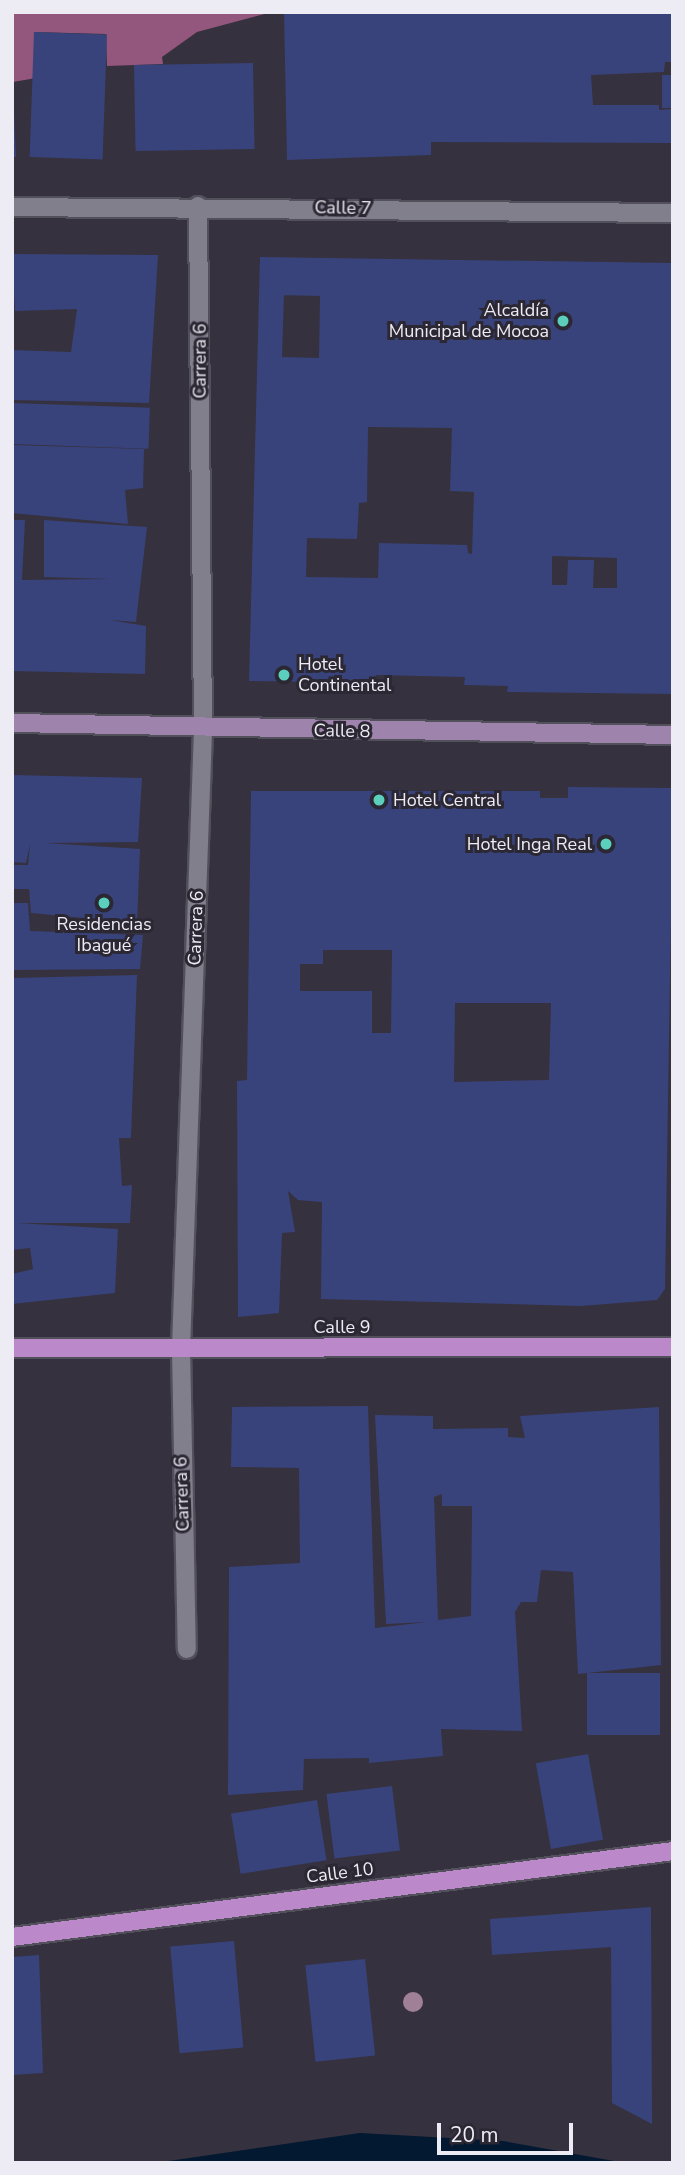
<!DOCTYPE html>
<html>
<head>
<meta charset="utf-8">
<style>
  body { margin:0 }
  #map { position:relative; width:685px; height:2175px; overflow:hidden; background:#35313e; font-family:"Nunito Sans",sans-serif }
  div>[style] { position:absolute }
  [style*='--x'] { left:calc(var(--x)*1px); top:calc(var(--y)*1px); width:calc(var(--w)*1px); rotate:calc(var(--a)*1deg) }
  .forest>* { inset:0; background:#93567c }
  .water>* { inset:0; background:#021931 }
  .building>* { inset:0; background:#39437b; transform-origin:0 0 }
  .roads { filter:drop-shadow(2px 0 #52505a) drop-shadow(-2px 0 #52505a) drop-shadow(0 2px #52505a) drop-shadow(0 -2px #52505a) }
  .lane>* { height:18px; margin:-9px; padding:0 9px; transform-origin:9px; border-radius:9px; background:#827f8d }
  .street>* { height:18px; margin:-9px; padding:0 9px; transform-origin:9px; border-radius:9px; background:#827f8d }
  .secondary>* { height:18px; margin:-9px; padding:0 9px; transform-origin:9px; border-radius:9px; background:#9e84ac }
  .primary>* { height:18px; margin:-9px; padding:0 9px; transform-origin:9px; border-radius:9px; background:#bb89ca }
  .trees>* { width:20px; height:20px; margin:-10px; border-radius:50%; background:#a08097 }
  .dots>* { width:19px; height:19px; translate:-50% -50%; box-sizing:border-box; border:4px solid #2b2733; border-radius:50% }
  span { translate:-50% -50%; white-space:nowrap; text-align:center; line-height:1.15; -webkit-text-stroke:6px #2b2733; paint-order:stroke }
  .street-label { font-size:18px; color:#edebf4 }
  .poi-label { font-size:18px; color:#edebf4 }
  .right { translate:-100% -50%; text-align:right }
  .left { translate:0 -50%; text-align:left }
  .frame { position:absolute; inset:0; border:14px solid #edebf4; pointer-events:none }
  .scale { position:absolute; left:437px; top:2123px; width:136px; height:32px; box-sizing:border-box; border:4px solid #edebf4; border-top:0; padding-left:9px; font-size:21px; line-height:24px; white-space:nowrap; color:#edebf4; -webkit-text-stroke:5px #2b2733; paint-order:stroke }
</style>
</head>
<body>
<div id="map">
  <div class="forest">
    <div style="clip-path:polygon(12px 12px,272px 12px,197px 32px,162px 57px,163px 64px,107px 66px,106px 34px,34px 32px,36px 78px,13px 82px)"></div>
  </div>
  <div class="water">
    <div style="clip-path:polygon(360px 2133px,503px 2141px,625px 2163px,155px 2163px)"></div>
  </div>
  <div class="building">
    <div style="clip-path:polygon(284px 12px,673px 12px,673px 62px,665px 62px,664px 72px,591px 75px,593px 105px,659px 105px,659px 110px,673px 109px,673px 143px,431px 142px,431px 155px,287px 160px)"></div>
    <div style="left:34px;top:32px;width:73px;height:125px;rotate:2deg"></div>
    <div style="left:253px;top:63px;width:86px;height:119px;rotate:89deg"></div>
    <div style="left:662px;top:75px;width:11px;height:33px"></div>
    <div style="clip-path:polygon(12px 113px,14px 113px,16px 157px,12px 157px)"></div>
    <div style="clip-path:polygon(12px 254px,158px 255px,149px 403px,12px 400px,12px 350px,71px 352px,77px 309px,15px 311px)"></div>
    <div style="clip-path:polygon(evenodd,260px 257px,673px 263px,673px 694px,507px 692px,508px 686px,464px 685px,465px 677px,376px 675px,376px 683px,249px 681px,260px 257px,284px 295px,320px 296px,319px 358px,282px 357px,284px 295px,260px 257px,368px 427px,452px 428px,450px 491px,474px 492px,472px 554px,468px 553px,467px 545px,379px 543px,378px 578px,306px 577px,307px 538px,357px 539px,359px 503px,367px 502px,368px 427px,260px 257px,552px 556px,617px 558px,617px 588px,593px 588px,594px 560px,568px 560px,567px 585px,552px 585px,552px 556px)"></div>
    <div style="left:12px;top:403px;width:138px;height:41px;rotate:2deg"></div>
    <div style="clip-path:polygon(12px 445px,144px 449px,143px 488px,125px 490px,128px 524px,12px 513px)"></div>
    <div style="clip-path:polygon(12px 520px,25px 520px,22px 580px,110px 579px,44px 577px,44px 520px,147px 527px,136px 622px,110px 620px,146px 626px,145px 674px,12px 671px)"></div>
    <div style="clip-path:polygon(12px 775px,142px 778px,138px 842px,45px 843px,140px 849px,137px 923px,31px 913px,29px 889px,12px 889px,12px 865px,28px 865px,30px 844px,26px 863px,12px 862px)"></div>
    <div style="clip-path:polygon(evenodd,568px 787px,673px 788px,665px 1289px,657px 1300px,581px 1306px,321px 1299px,322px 1202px,298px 1200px,288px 1191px,295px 1232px,282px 1233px,279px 1313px,238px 1317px,237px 1081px,247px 1080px,251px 791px,540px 791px,540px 798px,568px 798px,568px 787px,323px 950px,392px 950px,391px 1033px,372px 1033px,372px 991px,300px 991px,300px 964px,323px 964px,323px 950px,568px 787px,455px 1003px,551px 1003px,549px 1080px,454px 1082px,455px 1003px)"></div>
    <div style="clip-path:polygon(12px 903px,28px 903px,30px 931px,143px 935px,140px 969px,12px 970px)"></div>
    <div style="clip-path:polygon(137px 975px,131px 1138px,119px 1138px,122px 1186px,132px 1185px,130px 1223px,17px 1223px,118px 1229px,115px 1293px,12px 1304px,12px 1274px,33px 1269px,30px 1248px,12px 1250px,12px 978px)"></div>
    <div style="clip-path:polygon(evenodd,368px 1406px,375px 1628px,427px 1622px,386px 1624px,375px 1415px,433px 1416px,433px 1429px,508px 1428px,508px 1437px,525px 1438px,520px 1416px,659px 1407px,661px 1665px,578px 1674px,573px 1572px,541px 1570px,537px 1602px,521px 1602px,515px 1612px,522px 1731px,441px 1729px,443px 1756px,369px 1763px,369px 1758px,304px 1759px,303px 1790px,228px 1795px,229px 1567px,300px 1563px,299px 1468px,231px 1467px,232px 1407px,368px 1406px,442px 1494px,442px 1506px,472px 1506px,471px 1616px,438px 1620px,434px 1497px,442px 1494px)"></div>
    <div style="left:660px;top:1673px;width:62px;height:73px;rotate:90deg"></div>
    <div style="left:588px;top:1754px;width:87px;height:53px;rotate:80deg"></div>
    <div style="left:392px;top:1786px;width:65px;height:66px;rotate:83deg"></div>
    <div style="left:317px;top:1800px;width:61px;height:87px;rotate:81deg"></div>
    <div style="clip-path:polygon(651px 1907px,652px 2124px,612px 2103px,611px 1947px,492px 1955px,490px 1919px)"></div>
    <div style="left:234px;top:1941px;width:107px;height:64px;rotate:85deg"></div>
    <div style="clip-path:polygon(39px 1955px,43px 2073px,12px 2075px,12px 1957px)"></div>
    <div style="left:365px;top:1959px;width:97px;height:60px;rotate:84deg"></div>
  </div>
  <div class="roads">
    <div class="lane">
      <div style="--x:181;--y:1348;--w:301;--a:88.9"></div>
    </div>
    <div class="street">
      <div style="--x:12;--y:207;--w:661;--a:0.52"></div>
      <div style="--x:181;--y:1348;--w:619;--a:-87.96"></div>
      <div style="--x:203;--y:729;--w:523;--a:-90.55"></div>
    </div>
    <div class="secondary">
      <div style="--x:12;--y:723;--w:661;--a:1.04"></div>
    </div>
    <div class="primary">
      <div style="--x:12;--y:1348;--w:661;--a:-0.09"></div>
      <div style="--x:12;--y:1937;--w:667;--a:-7.41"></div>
    </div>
  </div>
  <div class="trees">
    <div style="left:413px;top:2002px"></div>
  </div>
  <div class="dots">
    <div style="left:563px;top:321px;background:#5bcebc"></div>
    <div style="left:284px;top:675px;background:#5bcebc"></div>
    <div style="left:379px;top:800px;background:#5bcebc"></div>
    <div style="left:606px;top:844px;background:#5bcebc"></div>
    <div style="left:104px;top:903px;background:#5bcebc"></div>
  </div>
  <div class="street-label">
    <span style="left:343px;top:208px;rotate:1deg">Calle 7</span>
    <span style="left:200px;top:361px;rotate:-90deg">Carrera 6</span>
    <span style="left:342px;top:731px;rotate:1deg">Calle 8</span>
    <span style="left:196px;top:928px;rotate:-88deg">Carrera 6</span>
    <span style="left:342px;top:1327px">Calle 9</span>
    <span style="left:182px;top:1494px;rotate:-92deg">Carrera 6</span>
    <span style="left:340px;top:1873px;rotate:-7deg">Calle 10</span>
  </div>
  <div class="poi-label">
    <span class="right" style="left:549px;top:321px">Alcaldía<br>Municipal de Mocoa</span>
    <span class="left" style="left:298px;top:675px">Hotel<br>Continental</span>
    <span class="left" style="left:393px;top:800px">Hotel Central</span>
    <span class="right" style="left:592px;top:844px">Hotel Inga Real</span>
    <span style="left:104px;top:935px">Residencias<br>Ibagué</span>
  </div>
  <div class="frame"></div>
  <div class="scale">20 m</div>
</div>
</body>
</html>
